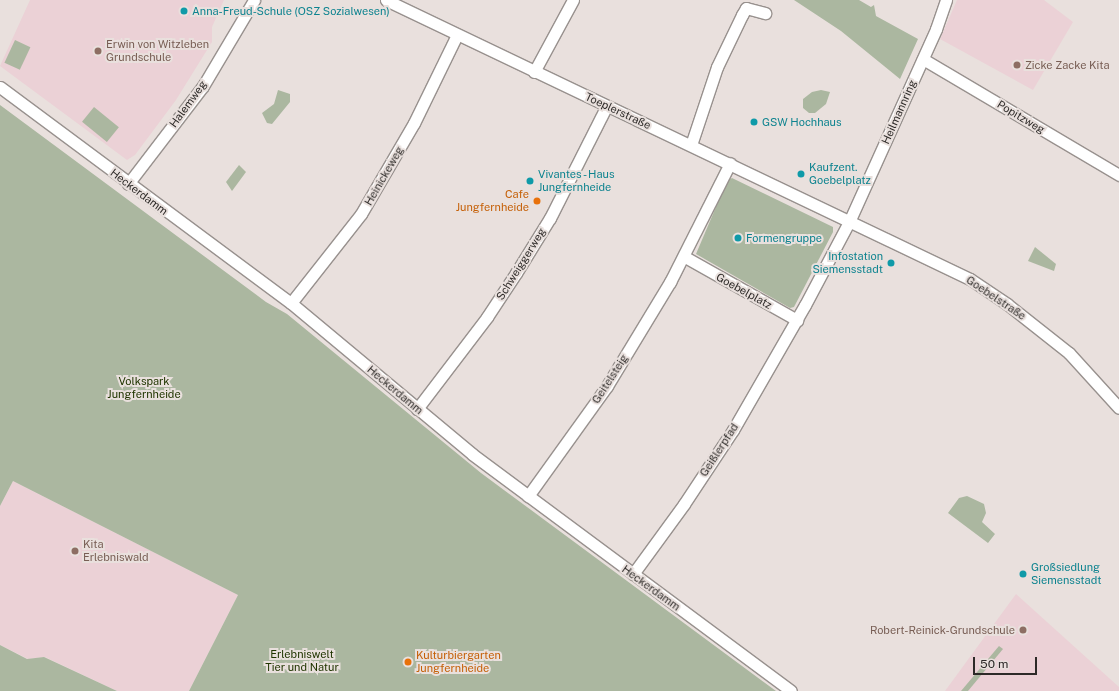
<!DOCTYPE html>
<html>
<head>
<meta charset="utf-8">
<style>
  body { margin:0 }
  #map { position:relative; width:1119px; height:691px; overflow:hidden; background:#e9e0dd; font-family:"Public Sans",sans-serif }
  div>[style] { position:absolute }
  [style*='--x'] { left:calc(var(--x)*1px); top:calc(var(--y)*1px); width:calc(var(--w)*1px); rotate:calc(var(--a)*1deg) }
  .education>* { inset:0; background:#ebd1d6 }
  .green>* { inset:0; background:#abb7a0; transform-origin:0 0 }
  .roads { filter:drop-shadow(1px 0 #98918e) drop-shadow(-1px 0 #98918e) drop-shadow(0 1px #98918e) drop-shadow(0 -1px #98918e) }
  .minor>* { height:11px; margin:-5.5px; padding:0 5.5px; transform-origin:5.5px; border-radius:5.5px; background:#fff }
  .dots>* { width:11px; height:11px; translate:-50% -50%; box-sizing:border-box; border:2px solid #e9e0dd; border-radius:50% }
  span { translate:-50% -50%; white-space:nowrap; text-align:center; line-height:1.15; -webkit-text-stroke:4px #e9e0dd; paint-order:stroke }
  .culture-label { font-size:11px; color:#0d838f }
  .left { translate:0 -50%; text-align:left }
  .right { translate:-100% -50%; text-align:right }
  .education-label { font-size:11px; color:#785e54 }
  .street-label { font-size:11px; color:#2d2a28 }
  .food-label { font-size:11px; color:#c56008 }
  .park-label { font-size:11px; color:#203500 }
  .scale { position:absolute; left:973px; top:657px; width:64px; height:18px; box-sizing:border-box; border:2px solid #2d2a28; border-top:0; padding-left:5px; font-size:12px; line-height:14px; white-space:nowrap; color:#2d2a28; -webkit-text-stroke:3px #e9e0dd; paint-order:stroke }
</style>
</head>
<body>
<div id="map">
  <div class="education">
    <div style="clip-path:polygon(30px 0,224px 0,212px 27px,212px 42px,176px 100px,135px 155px,127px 160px,0 66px)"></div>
    <div style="clip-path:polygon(957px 0,1044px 0,1073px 22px,1033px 90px,940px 39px)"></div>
    <div style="clip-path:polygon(13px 481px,238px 595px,189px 691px,117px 691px,45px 657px,28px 659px,0 645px,0 506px)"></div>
    <div style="clip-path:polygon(1016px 594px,1119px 687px,1119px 691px,945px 691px)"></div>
  </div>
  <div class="green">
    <div style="clip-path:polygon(794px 0,859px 0,871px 7px,874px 5px,876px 16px,918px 39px,900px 79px,841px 31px)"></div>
    <div style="left:15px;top:40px;width:17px;height:25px;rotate:25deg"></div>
    <div style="clip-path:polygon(278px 90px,290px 94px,290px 102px,272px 124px,267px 123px,262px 113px,274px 104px)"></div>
    <div style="clip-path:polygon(821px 90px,830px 92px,826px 104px,815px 113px,809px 113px,803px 108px,803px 99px,812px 92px)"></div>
    <div style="clip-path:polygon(0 105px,266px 302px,287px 314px,481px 473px,776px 691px,189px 691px,238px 595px,13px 481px,0 506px)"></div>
    <div style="left:94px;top:107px;width:32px;height:19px;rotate:39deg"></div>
    <div style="clip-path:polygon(239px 165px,246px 172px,232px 191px,226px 182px)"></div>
    <div style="clip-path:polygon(732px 178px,833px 227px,833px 232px,794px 307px,790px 308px,696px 254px,727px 181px)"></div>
    <div style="clip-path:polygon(1035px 247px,1056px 264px,1054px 271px,1028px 261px)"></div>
    <div style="clip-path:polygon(967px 496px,984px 504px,986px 513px,982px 522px,995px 534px,988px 543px,948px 513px,959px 498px)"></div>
    <div style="clip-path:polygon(0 645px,27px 659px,44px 657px,117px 691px,0 691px)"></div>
    <div style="clip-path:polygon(999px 646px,1003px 649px,968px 691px,961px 691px)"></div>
  </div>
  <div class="roads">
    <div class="minor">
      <div style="--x:386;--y:0;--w:647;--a:25.54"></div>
      <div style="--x:970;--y:279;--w:45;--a:34"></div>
      <div style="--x:1007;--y:304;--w:79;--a:38.3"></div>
      <div style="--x:1069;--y:353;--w:74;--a:47.7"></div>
      <div style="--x:923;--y:59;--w:228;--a:30.6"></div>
      <div style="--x:534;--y:72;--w:82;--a:-61.6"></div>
      <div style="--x:0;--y:87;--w:362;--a:36.6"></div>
      <div style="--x:291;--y:303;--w:236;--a:39.8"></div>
      <div style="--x:472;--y:454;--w:397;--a:36.6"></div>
      <div style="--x:691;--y:145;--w:82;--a:-71.6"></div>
      <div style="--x:717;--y:67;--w:58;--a:-64.3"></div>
      <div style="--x:742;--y:15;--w:8;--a:-60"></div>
      <div style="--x:746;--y:8;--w:20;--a:15"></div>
      <div style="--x:128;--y:184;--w:123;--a:-52.6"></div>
      <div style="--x:203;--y:86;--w:100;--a:-59.3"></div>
      <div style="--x:685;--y:257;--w:129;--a:29.4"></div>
      <div style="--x:291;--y:303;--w:113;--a:-51.8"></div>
      <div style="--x:361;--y:214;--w:105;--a:-59.8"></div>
      <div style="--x:414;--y:123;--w:98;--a:-64"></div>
      <div style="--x:417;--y:409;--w:116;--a:-52.7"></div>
      <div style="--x:487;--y:317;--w:53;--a:-56.6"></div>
      <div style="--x:516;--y:273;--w:65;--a:-58.3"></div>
      <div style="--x:550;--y:218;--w:124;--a:-63.2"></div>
      <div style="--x:528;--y:496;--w:135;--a:-54.3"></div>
      <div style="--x:607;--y:386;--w:122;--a:-58.8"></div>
      <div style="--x:670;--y:282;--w:133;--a:-63.2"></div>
      <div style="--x:633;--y:574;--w:87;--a:-53.9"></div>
      <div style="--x:684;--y:504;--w:89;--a:-56.5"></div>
      <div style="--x:733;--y:430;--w:144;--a:-60.1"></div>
      <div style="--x:805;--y:305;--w:94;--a:-62.1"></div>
      <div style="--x:849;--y:222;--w:212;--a:-65.7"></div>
      <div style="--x:936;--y:29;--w:31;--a:-71"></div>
    </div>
  </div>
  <div class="dots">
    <div style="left:184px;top:11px;background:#0f9aa8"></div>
    <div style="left:98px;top:51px;background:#8d6e63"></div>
    <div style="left:1017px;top:65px;background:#8d6e63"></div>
    <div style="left:754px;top:122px;background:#0f9aa8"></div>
    <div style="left:801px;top:174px;background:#0f9aa8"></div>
    <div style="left:530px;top:181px;background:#0f9aa8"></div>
    <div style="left:537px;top:201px;background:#e8710a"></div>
    <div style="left:738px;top:238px;background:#0f9aa8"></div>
    <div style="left:891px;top:263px;background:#0f9aa8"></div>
    <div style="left:75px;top:551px;background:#8d6e63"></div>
    <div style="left:1023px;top:574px;background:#0f9aa8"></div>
    <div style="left:1023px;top:630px;background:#8d6e63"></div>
    <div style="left:408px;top:662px;background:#e8710a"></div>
  </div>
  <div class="culture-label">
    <span class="left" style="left:192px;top:11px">Anna-Freud-Schule (OSZ Sozialwesen)</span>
    <span class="left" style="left:762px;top:122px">GSW Hochhaus</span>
    <span class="left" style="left:809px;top:174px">Kaufzent.<br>Goebelplatz</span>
    <span class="left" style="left:538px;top:181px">Vivantes - Haus<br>Jungfernheide</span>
    <span class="left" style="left:746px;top:238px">Formengruppe</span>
    <span class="right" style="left:883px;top:263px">Infostation<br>Siemensstadt</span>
    <span class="left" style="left:1031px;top:574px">Großsiedlung<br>Siemensstadt</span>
  </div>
  <div class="education-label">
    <span class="left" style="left:106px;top:51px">Erwin von Witzleben<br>Grundschule</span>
    <span class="left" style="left:1025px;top:65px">Zicke Zacke Kita</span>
    <span class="left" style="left:83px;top:551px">Kita<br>Erlebniswald</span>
    <span class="right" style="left:1015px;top:630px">Robert-Reinick-Grundschule</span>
  </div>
  <div class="street-label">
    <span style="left:188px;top:104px;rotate:-54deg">Halemweg</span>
    <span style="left:618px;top:111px;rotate:25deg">Toeplerstraße</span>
    <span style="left:899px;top:112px;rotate:-66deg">Heilmannring</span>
    <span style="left:1021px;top:117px;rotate:31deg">Popitzweg</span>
    <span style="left:384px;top:176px;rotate:-60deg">Heinickeweg</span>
    <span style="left:139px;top:192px;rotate:37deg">Heckerdamm</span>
    <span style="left:521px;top:264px;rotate:-58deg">Schweiggerweg</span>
    <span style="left:744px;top:291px;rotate:29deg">Goebelplatz</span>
    <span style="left:996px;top:298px;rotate:34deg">Goebelstraße</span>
    <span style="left:610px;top:379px;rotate:-57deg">Geitelsteig</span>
    <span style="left:395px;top:390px;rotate:40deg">Heckerdamm</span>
    <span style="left:719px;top:450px;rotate:-57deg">Geißlerpfad</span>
    <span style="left:651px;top:588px;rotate:36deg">Heckerdamm</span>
  </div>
  <div class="food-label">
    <span class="right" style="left:529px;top:201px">Cafe<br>Jungfernheide</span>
    <span class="left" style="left:416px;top:662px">Kulturbiergarten<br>Jungfernheide</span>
  </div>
  <div class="park-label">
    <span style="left:144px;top:388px">Volkspark<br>Jungfernheide</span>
    <span style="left:302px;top:661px">Erlebniswelt<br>Tier und Natur</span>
  </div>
  <div class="scale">50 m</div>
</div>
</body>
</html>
